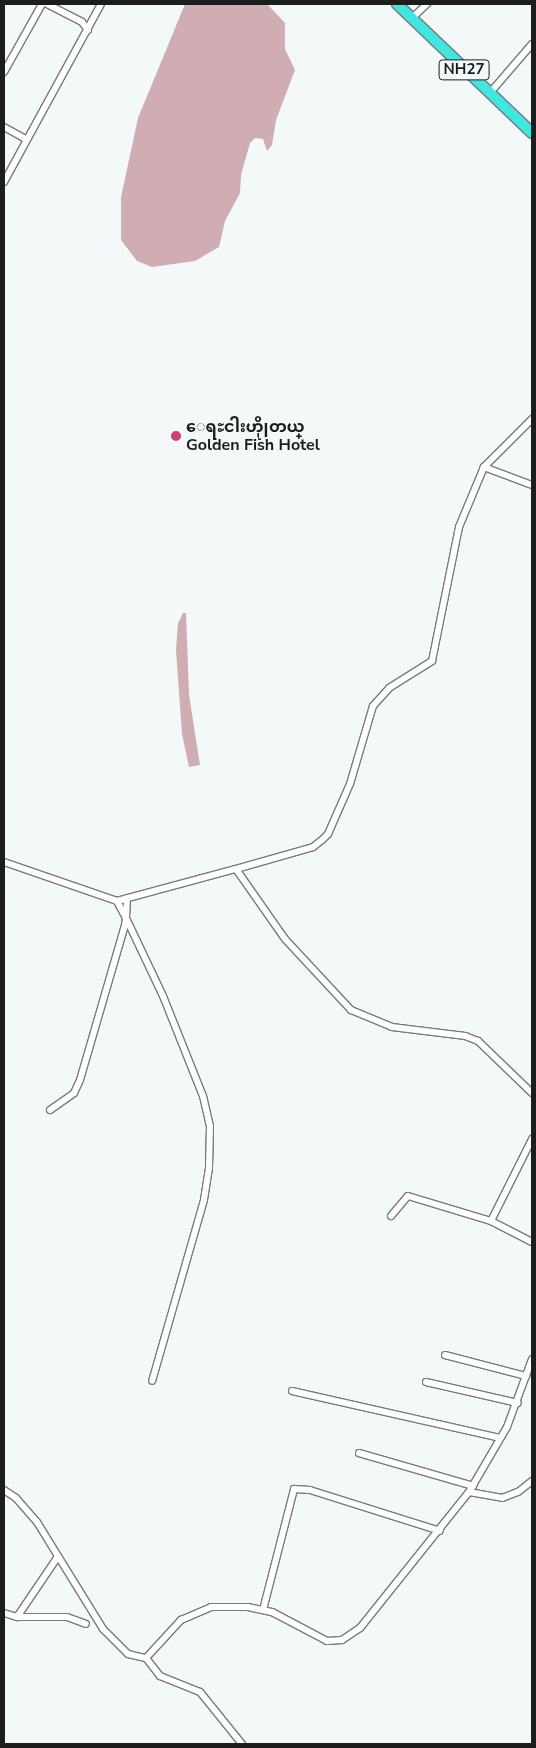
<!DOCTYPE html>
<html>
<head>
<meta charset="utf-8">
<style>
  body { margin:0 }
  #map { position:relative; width:536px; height:1748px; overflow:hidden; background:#f3f9f8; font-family:"Nunito Sans","Noto Sans Myanmar",sans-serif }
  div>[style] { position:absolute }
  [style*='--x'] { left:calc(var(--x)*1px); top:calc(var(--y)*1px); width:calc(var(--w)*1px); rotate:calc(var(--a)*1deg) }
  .water>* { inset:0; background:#d0acb3 }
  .roads { filter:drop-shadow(1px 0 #777c7c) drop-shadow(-1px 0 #777c7c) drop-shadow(0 1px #777c7c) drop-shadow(0 -1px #777c7c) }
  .minor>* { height:6px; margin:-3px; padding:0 3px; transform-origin:3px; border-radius:3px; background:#fff }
  .trunk>* { height:10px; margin:-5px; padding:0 5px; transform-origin:5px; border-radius:5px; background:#42e6e0 }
  .dots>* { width:14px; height:14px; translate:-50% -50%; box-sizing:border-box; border:2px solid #f3f9f8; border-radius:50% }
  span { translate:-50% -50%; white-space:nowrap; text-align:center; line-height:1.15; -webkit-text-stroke:4px #f3f9f8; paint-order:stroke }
  .shield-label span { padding:1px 4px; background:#f3f9f8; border:1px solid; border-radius:4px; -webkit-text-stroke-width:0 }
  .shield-label { font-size:15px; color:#1c1e1e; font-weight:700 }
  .poi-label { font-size:16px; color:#1c1e1e; font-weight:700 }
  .left { translate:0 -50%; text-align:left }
  .frame { position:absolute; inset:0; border:5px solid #1c1e1e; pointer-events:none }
</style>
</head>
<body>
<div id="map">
  <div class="water">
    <div style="clip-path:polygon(185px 4px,267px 4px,285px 23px,285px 49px,295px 70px,276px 120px,272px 145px,267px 151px,263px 139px,255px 138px,250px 143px,241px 175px,240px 193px,225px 221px,219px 247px,195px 261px,152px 267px,137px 261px,121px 240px,121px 197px,138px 118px)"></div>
    <div style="clip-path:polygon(183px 613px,186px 613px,189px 695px,200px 765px,189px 767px,182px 734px,176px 650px,178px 623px)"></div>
  </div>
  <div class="roads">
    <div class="minor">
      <div style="--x:47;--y:4;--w:39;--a:27"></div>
      <div style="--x:82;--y:22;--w:10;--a:53"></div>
      <div style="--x:412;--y:18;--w:21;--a:-43"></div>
      <div style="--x:4;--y:72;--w:78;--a:-60.8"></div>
      <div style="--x:489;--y:94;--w:66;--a:-49.3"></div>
      <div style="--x:4;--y:127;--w:26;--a:29"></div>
      <div style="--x:4;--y:182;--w:203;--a:-61.4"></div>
      <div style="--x:484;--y:467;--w:51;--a:20.6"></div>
      <div style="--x:4;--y:862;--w:120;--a:19"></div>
      <div style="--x:117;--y:901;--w:123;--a:-15.1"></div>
      <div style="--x:236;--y:869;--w:80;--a:-15.9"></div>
      <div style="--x:313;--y:847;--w:11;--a:-38"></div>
      <div style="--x:322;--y:840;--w:8;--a:-45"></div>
      <div style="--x:328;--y:834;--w:55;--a:-66.3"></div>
      <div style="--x:350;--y:784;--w:81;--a:-73.6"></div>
      <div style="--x:373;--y:706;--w:24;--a:-48"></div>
      <div style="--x:389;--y:688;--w:51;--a:-32.1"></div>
      <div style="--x:432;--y:661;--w:137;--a:-78.6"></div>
      <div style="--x:459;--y:527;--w:65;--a:-67.4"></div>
      <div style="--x:484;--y:467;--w:68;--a:-45"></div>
      <div style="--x:236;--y:869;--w:85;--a:55"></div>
      <div style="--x:285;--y:939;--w:97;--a:47.1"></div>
      <div style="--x:351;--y:1010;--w:44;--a:22.5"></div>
      <div style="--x:392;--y:1027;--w:74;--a:7"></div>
      <div style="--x:465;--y:1036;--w:14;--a:21"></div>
      <div style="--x:478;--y:1041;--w:75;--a:43.9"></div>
      <div style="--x:127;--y:898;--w:20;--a:93"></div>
      <div style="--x:126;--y:918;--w:86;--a:64.6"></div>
      <div style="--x:163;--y:996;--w:108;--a:68.2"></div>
      <div style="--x:203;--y:1096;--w:31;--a:77"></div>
      <div style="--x:210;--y:1126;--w:42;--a:91.4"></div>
      <div style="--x:209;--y:1168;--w:32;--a:99"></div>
      <div style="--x:204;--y:1200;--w:188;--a:106"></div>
      <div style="--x:50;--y:1110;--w:29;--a:-35"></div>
      <div style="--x:74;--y:1093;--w:14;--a:-65"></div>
      <div style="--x:80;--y:1080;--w:161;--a:-73.8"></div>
      <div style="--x:125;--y:925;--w:7;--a:-82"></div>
      <div style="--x:126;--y:918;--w:19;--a:-118"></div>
      <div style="--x:391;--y:1216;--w:26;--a:-50"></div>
      <div style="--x:408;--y:1196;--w:87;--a:16.8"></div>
      <div style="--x:491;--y:1221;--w:46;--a:27.1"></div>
      <div style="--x:491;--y:1221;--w:92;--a:-63.4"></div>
      <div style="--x:445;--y:1355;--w:84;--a:14.5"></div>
      <div style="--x:426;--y:1382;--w:94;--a:12.9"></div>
      <div style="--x:292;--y:1391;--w:213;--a:12.7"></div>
      <div style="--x:359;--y:1453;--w:119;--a:16.1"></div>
      <div style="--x:4;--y:1490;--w:14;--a:34"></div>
      <div style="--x:16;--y:1498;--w:32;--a:49"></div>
      <div style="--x:37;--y:1522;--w:126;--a:58.3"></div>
      <div style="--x:103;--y:1629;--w:35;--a:45"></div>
      <div style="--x:128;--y:1654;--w:18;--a:13"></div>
      <div style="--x:146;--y:1658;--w:52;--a:-47.4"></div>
      <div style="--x:181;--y:1620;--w:33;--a:-23"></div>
      <div style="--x:211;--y:1607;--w:37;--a:0"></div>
      <div style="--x:248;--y:1607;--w:25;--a:12"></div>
      <div style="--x:272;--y:1612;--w:62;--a:27.8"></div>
      <div style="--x:327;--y:1641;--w:15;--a:-4"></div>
      <div style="--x:342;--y:1640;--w:22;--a:-34"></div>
      <div style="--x:360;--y:1628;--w:174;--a:-51.3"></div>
      <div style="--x:469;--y:1492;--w:75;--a:-59.7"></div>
      <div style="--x:507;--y:1427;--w:72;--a:-69.8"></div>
      <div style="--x:469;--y:1492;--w:34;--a:10"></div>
      <div style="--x:502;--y:1498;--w:17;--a:-21"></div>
      <div style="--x:518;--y:1492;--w:18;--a:-38"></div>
      <div style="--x:263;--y:1610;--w:125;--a:-75.6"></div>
      <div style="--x:294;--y:1489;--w:16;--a:4"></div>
      <div style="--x:310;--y:1490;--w:136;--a:17.5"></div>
      <div style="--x:4;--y:1613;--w:14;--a:17"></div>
      <div style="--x:17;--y:1617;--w:71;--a:-55.9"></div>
      <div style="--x:17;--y:1617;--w:50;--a:0"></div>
      <div style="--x:67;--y:1617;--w:20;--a:20"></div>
      <div style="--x:146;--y:1658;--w:23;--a:52"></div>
      <div style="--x:160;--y:1676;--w:43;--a:21.8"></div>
      <div style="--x:200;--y:1692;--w:67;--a:51.1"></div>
    </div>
    <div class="trunk">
      <div style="--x:397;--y:4;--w:187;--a:43.7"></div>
    </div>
  </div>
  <div class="dots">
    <div style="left:176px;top:436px;background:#ce416e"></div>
  </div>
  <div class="shield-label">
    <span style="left:464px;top:70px">NH27</span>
  </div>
  <div class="poi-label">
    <span class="left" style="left:186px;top:436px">ေရႊငါးဟိုုတယ္<br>Golden Fish Hotel</span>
  </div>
  <div class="frame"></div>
</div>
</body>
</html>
